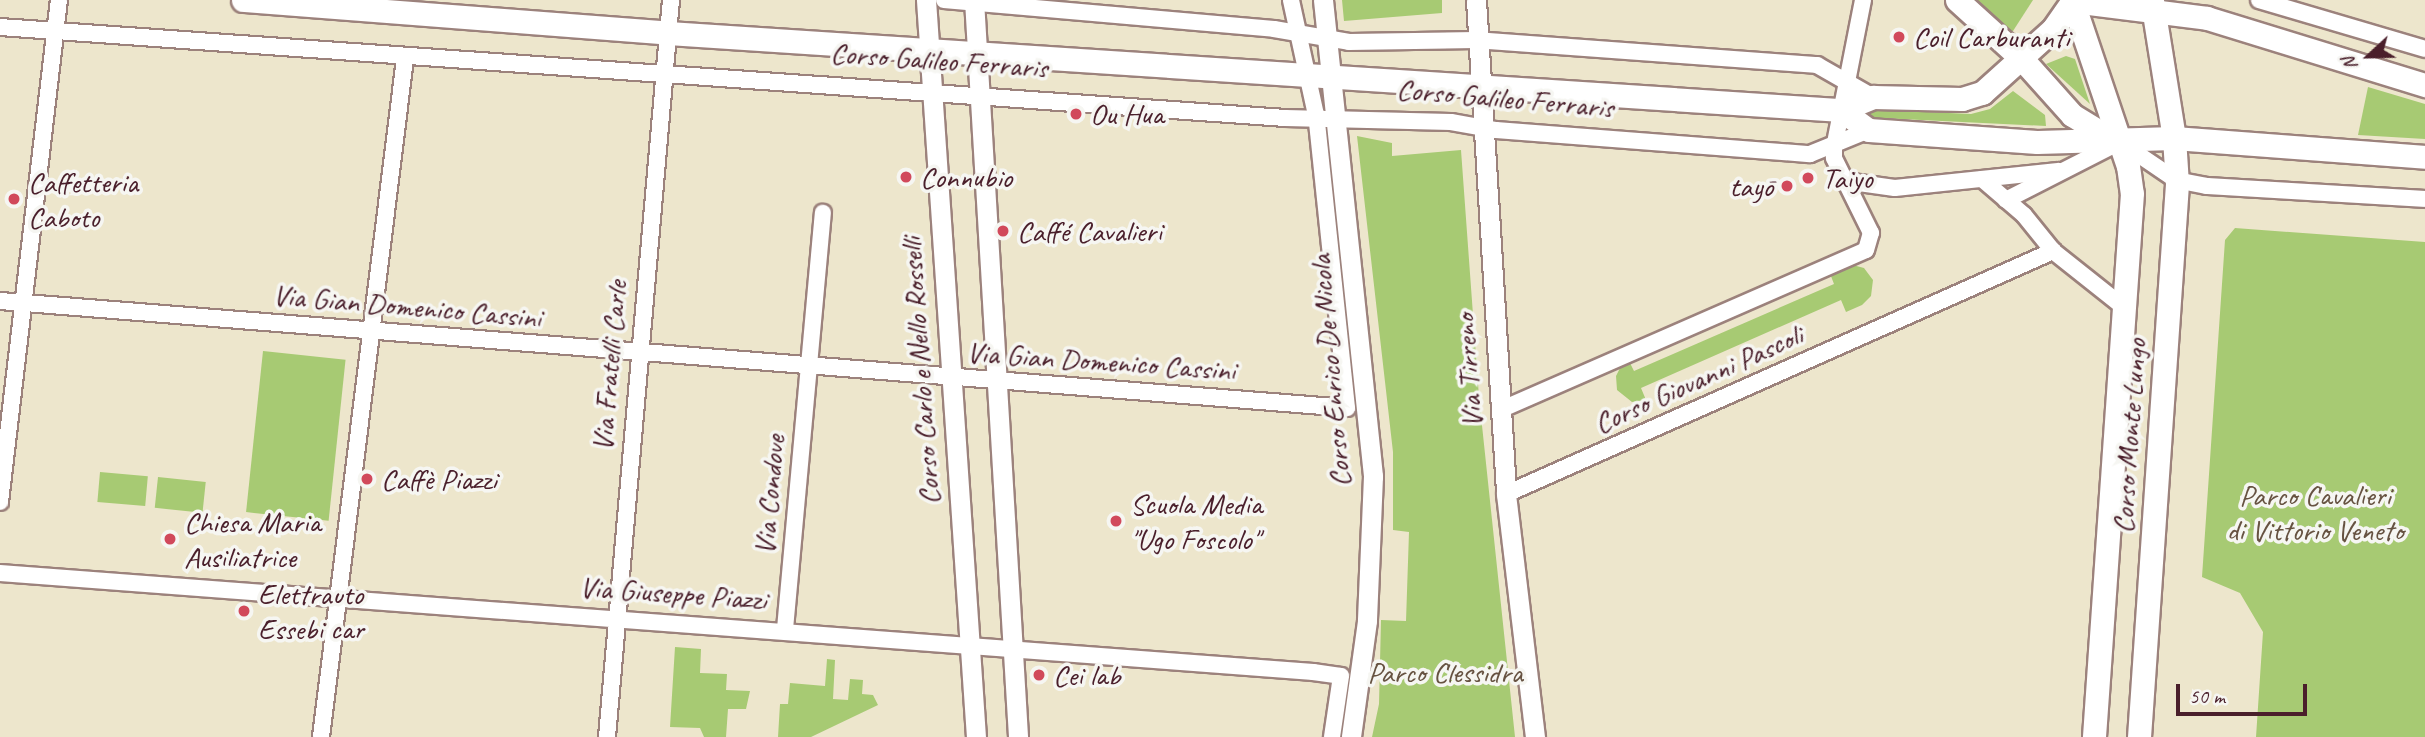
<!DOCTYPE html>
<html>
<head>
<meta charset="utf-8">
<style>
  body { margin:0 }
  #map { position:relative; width:2425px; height:737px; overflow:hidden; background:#ede6cc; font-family:Caveat,sans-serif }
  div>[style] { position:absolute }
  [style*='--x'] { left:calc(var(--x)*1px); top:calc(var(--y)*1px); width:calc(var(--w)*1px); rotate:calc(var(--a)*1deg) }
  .green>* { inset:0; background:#a7ca73; transform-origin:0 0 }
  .roads { filter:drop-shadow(2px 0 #9c827c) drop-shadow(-2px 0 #9c827c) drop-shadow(0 2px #9c827c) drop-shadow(0 -2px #9c827c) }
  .minor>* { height:16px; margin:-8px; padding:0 8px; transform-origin:8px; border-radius:8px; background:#fff }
  .tertiary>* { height:19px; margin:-9.5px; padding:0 9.5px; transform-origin:9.5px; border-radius:9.5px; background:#fff }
  .secondary>* { height:23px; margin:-11.5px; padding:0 11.5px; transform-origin:11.5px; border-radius:11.5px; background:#fff }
  .dots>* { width:19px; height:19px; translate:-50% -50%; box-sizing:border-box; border:4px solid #f6f6f2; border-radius:50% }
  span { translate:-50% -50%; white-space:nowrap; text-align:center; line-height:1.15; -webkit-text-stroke:7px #f6f6f2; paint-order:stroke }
  .poi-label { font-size:30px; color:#4a1f2b }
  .left { translate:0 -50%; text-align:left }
  .right { translate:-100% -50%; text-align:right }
  .street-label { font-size:30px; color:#4a1f2b }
  .park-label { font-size:30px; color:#665241 }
  .north { position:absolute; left:2334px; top:21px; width:70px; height:70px; -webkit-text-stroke:5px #f6f6f2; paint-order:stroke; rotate:248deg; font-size:19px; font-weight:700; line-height:28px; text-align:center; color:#4a1f2b }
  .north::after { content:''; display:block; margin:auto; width:24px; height:32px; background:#4a1f2b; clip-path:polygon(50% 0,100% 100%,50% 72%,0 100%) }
  .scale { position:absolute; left:2176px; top:684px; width:131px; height:32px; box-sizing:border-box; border:4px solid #4a1f2b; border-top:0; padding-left:9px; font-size:21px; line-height:24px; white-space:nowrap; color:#4a1f2b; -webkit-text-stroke:5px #f6f6f2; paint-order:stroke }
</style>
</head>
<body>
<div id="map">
  <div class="green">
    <div style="clip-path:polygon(1342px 0,1442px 0,1442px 13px,1344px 21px)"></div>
    <div style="clip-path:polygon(1976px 0,2033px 0,2013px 31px,2008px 31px)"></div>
    <div style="clip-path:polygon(2066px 56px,2075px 59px,2090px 104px,2046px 64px)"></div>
    <div style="clip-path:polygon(2368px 87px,2425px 104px,2425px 139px,2358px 135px)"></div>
    <div style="clip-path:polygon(2013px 91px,2045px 115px,2046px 126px,1860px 117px,1860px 109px,1971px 114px,1990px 109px)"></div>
    <div style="clip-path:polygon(1357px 136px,1392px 143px,1392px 156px,1461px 150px,1479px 397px,1515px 737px,1372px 737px,1379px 704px,1381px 620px,1406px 621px,1409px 532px,1393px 530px,1393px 452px)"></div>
    <div style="clip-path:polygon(2235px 228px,2425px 242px,2425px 737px,2256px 737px,2263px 632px,2240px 593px,2202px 577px,2225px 240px)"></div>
    <div style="clip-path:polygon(1849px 264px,1864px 268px,1873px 280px,1871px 296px,1862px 305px,1846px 312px,1841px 300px,1641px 388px,1646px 400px,1632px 402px,1617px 390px,1616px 376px,1622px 364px,1629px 361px,1634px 371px,1834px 284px,1829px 271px)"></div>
    <div style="left:263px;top:351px;width:83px;height:162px;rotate:6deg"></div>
    <div style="left:100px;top:472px;width:48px;height:30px;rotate:5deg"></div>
    <div style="left:158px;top:477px;width:48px;height:31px;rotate:6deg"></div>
    <div style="clip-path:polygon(675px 647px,701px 649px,700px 673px,727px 674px,726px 690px,750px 691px,746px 709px,728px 709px,726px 737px,704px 737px,700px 728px,670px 727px)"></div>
    <div style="clip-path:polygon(827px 659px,835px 660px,833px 699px,848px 700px,850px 679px,863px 680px,862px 694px,873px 695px,878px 705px,811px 737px,778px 737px,780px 704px,788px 704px,790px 683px,825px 686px)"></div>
  </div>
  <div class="roads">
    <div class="minor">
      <div style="--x:944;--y:0;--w:331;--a:5"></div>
      <div style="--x:1274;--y:29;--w:76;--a:9.8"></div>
      <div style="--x:1349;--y:42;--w:127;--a:-0.9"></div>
      <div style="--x:1476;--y:40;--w:342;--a:4.2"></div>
      <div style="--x:1817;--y:65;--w:64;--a:29.7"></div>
      <div style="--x:2259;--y:0;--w:173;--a:16.4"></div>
      <div style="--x:0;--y:27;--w:1288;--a:4.05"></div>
      <div style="--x:1285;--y:118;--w:166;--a:1.4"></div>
      <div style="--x:1451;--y:122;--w:46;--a:10.1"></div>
      <div style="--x:1496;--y:130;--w:315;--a:4.4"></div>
      <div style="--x:1810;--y:154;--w:64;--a:-22.1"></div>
      <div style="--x:1982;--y:179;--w:55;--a:40.6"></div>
      <div style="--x:2024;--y:215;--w:46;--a:51.1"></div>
      <div style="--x:2053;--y:251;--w:92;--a:38.4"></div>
      <div style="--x:1845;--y:181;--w:50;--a:8"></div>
      <div style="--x:1895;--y:188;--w:164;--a:-6"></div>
      <div style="--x:2006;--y:200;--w:128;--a:-27"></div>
      <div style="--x:2120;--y:142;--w:68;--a:34.2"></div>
      <div style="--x:2176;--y:180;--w:32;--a:11"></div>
      <div style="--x:2207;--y:186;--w:218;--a:3.4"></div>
      <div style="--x:0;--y:301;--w:1351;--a:4.54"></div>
      <div style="--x:1347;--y:408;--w:295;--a:-96"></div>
      <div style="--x:1316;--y:115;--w:118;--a:-102.3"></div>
      <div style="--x:1500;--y:410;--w:399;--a:-23.6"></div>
      <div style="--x:1866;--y:250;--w:18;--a:-74"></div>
      <div style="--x:1871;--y:233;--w:84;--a:-116.3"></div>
      <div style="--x:1834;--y:158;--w:10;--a:-90"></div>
      <div style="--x:1834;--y:148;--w:151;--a:-78.9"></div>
      <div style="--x:1506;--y:494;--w:599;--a:-23.95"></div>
      <div style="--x:0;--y:502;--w:505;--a:-83.3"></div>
      <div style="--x:0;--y:573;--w:1317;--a:4.31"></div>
      <div style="--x:1313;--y:672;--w:28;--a:8"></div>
      <div style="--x:1341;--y:676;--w:62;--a:98.4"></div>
      <div style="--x:785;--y:629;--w:418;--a:-84.8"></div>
      <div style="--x:321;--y:737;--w:683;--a:-82.94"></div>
      <div style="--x:607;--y:737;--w:740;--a:-85.04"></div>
    </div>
    <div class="tertiary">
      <div style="--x:926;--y:0;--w:739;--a:86.12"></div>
      <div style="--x:974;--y:0;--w:738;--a:86.58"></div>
      <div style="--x:1323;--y:0;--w:479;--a:84"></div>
      <div style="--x:1373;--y:476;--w:145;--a:92.4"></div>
      <div style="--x:1367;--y:621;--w:117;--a:97.9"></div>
      <div style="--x:1476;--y:0;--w:495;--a:86.5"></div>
      <div style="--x:1506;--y:494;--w:245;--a:83.2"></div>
    </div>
    <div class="secondary">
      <div style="--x:243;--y:0;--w:426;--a:4.4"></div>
      <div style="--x:668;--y:33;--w:1176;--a:3.76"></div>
      <div style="--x:1841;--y:110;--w:35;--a:-22"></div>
      <div style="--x:1873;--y:97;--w:89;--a:1.3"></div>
      <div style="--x:1962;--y:99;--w:21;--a:-17"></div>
      <div style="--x:1982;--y:93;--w:96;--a:-42"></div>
      <div style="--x:2053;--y:29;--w:35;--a:-55"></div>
      <div style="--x:1957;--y:0;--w:88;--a:42.2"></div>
      <div style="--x:2022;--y:59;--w:75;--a:48.2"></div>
      <div style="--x:2072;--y:115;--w:48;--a:31.4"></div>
      <div style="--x:2072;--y:0;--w:175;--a:71.4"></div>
      <div style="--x:2128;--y:166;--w:27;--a:82"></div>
      <div style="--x:2132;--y:193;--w:545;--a:94"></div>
      <div style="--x:2073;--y:1;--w:135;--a:7.2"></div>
      <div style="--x:2207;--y:18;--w:228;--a:17.1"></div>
      <div style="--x:1841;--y:110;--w:34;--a:36"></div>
      <div style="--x:1869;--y:130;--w:168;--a:4.1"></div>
      <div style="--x:2037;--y:142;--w:137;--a:-1.7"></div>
      <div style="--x:2174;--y:138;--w:252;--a:4.3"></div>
      <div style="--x:2139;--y:737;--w:554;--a:-86.07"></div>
      <div style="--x:2177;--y:184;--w:46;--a:-93.7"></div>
      <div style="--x:2174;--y:138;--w:140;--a:-99.1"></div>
    </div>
  </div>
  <div class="dots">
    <div style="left:1899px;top:37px;background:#d1495b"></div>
    <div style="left:1076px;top:114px;background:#d1495b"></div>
    <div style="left:906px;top:177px;background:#d1495b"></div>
    <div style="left:1808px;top:178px;background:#d1495b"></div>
    <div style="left:1787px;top:186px;background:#d1495b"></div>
    <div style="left:14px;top:199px;background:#d1495b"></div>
    <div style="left:1003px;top:231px;background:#d1495b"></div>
    <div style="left:367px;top:479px;background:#d1495b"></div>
    <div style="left:1116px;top:521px;background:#d1495b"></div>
    <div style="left:170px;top:539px;background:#d1495b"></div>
    <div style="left:244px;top:611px;background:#d1495b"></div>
    <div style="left:1039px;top:675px;background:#d1495b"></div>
  </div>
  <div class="poi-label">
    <span class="left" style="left:1913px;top:37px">Coil Carburanti</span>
    <span class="left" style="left:1090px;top:114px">Ou Hua</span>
    <span class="left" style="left:920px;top:177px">Connubio</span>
    <span class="left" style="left:1822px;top:178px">Taiyo</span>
    <span class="left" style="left:28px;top:199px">Caffetteria<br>Caboto</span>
    <span class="right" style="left:1773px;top:186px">tayō</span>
    <span class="left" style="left:1017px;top:231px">Caffé Cavalieri</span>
    <span class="left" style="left:381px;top:479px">Caffè Piazzi</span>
    <span class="left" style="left:1130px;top:521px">Scuola Media<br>"Ugo Foscolo"</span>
    <span class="left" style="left:184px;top:539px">Chiesa Maria<br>Ausiliatrice</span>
    <span class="left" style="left:258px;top:611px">Elettrauto<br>Essebi car</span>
    <span class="left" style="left:1053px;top:675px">Cei lab</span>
  </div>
  <div class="street-label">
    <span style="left:939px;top:60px;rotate:4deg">Corso Galileo Ferraris</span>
    <span style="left:1505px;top:98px;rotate:5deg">Corso Galileo Ferraris</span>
    <span style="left:407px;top:306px;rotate:5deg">Via Gian Domenico Cassini</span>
    <span style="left:1101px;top:361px;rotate:4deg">Via Gian Domenico Cassini</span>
    <span style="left:609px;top:366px;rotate:-85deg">Via Fratelli Carle</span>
    <span style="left:920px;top:371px;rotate:-94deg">Corso Carlo e Nello Rosselli</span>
    <span style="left:1330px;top:371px;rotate:-95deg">Corso Enrico De Nicola</span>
    <span style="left:1468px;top:371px;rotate:-94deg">Via Tirreno</span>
    <span style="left:1698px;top:379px;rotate:-24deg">Corso Giovanni Pascoli</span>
    <span style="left:2129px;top:436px;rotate:-86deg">Corso Monte Lungo</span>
    <span style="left:769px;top:495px;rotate:-85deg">Via Condove</span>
    <span style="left:673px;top:593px;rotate:4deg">Via Giuseppe Piazzi</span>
  </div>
  <div class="park-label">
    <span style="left:2315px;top:512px">Parco Cavalieri<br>di Vittorio Veneto</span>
    <span style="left:1445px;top:672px">Parco Clessidra</span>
  </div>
  <div class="north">N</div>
  <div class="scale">50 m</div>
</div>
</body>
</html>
